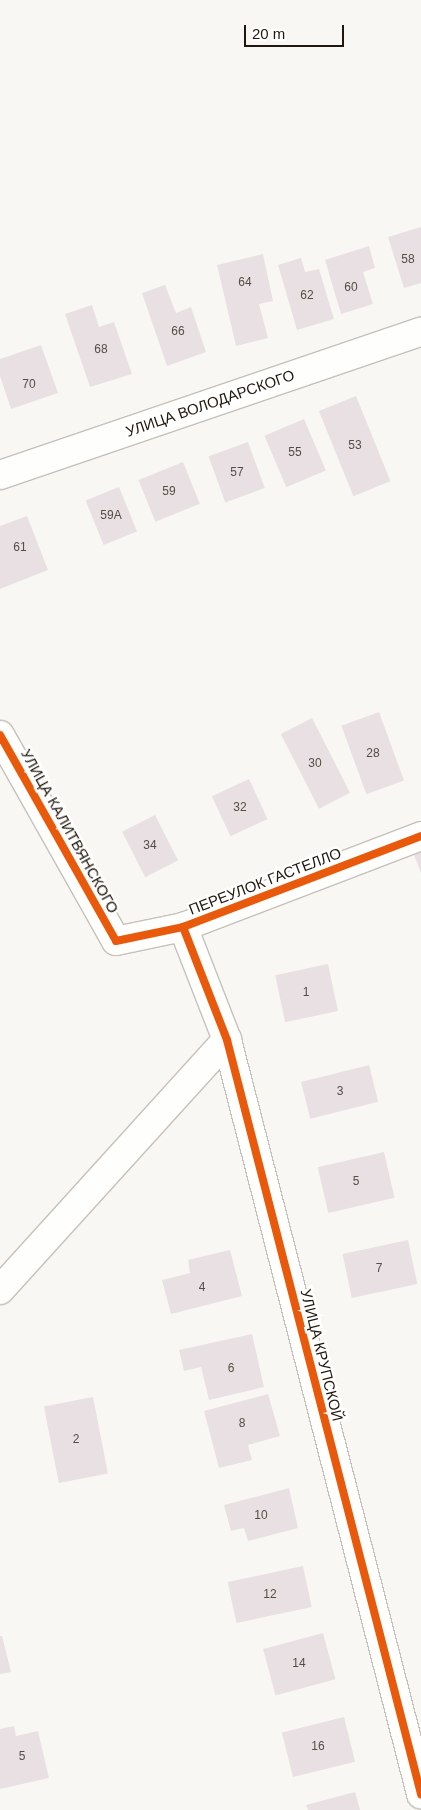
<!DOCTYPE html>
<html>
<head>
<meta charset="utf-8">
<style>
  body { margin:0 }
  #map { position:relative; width:421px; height:1810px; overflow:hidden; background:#f9f7f4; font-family:Arial,sans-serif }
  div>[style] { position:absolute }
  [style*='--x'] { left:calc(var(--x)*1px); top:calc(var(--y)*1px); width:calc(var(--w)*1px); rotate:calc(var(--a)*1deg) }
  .building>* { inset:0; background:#e9e0e3; transform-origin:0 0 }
  .roads { filter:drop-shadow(1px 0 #c6c1ba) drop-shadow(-1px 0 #c6c1ba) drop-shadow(0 1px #c6c1ba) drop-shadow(0 -1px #c6c1ba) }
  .street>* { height:28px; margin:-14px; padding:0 14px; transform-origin:14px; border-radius:14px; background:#fefefd }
  .cycleway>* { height:8px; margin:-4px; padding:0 4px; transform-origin:4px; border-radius:4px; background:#e8590c }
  span { translate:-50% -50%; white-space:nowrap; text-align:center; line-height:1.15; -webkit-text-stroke:5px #fff; paint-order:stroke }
  .number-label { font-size:12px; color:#554c45 }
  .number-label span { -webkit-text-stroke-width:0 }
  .street-label { font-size:15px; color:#21180d }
  .scale { position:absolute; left:244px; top:25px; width:100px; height:22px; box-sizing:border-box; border:2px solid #21180d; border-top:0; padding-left:6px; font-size:15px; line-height:18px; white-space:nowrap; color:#21180d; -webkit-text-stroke:4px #fff; paint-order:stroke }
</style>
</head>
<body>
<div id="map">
  <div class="building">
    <div style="clip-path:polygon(421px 227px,421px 283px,404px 288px,388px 237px)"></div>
    <div style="clip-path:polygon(369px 246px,375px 268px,363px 272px,373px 304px,341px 314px,325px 260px)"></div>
    <div style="clip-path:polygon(263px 254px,273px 301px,259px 304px,268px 338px,236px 346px,217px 265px)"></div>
    <div style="clip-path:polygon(301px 258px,305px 272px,319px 269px,334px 319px,297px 330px,278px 265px)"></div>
    <div style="clip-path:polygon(165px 285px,176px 313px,191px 307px,206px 352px,167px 366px,142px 293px)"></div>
    <div style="clip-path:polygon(92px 305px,99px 327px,114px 322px,132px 374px,90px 387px,65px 314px)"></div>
    <div style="clip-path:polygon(41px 345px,58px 393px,11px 409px,0 376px,0 359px)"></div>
    <div style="left:356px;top:396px;width:92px;height:40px;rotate:68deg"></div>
    <div style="left:304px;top:419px;width:56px;height:43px;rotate:67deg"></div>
    <div style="left:248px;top:442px;width:49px;height:42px;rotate:70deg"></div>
    <div style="left:183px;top:462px;width:45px;height:48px;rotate:68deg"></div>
    <div style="left:119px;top:487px;width:48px;height:36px;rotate:68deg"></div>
    <div style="clip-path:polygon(27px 516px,48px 570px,0 589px,0 526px)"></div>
    <div style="left:379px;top:712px;width:73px;height:40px;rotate:70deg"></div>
    <div style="left:312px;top:718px;width:84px;height:35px;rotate:63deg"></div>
    <div style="left:249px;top:779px;width:44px;height:41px;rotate:65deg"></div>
    <div style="left:155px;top:815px;width:51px;height:37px;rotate:63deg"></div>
    <div style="clip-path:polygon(421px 852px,421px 873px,414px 855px)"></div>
    <div style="left:328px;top:964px;width:48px;height:54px;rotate:78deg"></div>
    <div style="left:369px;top:1065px;width:38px;height:70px;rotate:76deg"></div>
    <div style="left:384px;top:1152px;width:47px;height:68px;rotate:77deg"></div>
    <div style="left:408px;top:1240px;width:45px;height:67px;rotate:78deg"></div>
    <div style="clip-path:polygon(230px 1250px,242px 1296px,171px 1314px,162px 1280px,190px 1273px,188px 1260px)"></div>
    <div style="clip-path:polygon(252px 1334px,264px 1387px,209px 1400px,201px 1367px,184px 1371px,179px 1350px)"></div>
    <div style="clip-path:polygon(268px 1394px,280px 1436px,248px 1445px,252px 1460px,219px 1468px,204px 1411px)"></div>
    <div style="left:93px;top:1397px;width:78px;height:50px;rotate:79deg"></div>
    <div style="clip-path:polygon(289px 1488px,298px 1528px,248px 1541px,244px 1528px,231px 1531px,224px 1505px)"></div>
    <div style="left:303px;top:1566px;width:42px;height:77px;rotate:78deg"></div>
    <div style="left:323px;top:1633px;width:48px;height:62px;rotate:75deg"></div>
    <div style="clip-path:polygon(0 1636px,2px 1636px,11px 1672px,0 1674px)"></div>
    <div style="left:344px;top:1717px;width:46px;height:64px;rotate:76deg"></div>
    <div style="clip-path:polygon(14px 1726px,16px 1736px,38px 1731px,49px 1778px,0 1789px,0 1729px)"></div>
    <div style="clip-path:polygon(355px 1792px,360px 1810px,308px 1810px,306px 1805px)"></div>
  </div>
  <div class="roads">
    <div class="street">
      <div style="--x:0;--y:475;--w:445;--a:-18.8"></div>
      <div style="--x:0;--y:735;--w:236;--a:60.6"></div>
      <div style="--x:116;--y:941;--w:68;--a:-11.8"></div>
      <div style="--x:183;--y:927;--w:255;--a:-20.9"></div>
      <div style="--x:183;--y:927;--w:121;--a:68.7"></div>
      <div style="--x:227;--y:1040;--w:779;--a:75.57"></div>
      <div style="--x:0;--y:1290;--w:338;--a:-47.8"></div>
    </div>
  </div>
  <div class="cycleway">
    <div style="--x:0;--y:735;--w:236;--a:60.6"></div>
    <div style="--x:116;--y:941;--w:68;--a:-11.8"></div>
    <div style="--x:183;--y:927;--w:255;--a:-20.9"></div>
    <div style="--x:183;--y:927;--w:121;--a:68.7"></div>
    <div style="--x:227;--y:1040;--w:779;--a:75.57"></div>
  </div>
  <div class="number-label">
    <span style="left:408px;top:260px">58</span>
    <span style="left:245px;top:283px">64</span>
    <span style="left:351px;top:288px">60</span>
    <span style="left:307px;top:296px">62</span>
    <span style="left:178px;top:332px">66</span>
    <span style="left:101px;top:350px">68</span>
    <span style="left:29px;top:385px">70</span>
    <span style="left:355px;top:446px">53</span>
    <span style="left:295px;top:453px">55</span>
    <span style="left:237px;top:473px">57</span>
    <span style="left:169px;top:492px">59</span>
    <span style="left:111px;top:516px">59А</span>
    <span style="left:20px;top:548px">61</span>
    <span style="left:373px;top:754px">28</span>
    <span style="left:315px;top:764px">30</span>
    <span style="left:240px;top:808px">32</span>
    <span style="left:150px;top:846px">34</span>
    <span style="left:306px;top:993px">1</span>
    <span style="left:340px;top:1092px">3</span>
    <span style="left:356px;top:1182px">5</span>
    <span style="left:379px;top:1269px">7</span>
    <span style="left:202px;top:1288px">4</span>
    <span style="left:231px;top:1369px">6</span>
    <span style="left:242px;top:1424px">8</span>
    <span style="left:76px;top:1440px">2</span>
    <span style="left:261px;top:1516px">10</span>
    <span style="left:270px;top:1595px">12</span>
    <span style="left:299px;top:1664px">14</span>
    <span style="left:318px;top:1747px">16</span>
    <span style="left:22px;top:1757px">5</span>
  </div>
  <div class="street-label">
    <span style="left:210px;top:403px;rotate:-19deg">УЛИЦА ВОЛОДАРСКОГО</span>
    <span style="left:70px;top:831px;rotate:61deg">УЛИЦА КАЛИТВЯНСКОГО</span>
    <span style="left:265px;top:881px;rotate:-21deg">ПЕРЕУЛОК ГАСТЕЛЛО</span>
    <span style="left:322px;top:1355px;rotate:76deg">УЛИЦА КРУПСКОЙ</span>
  </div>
  <div class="scale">20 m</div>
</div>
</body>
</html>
